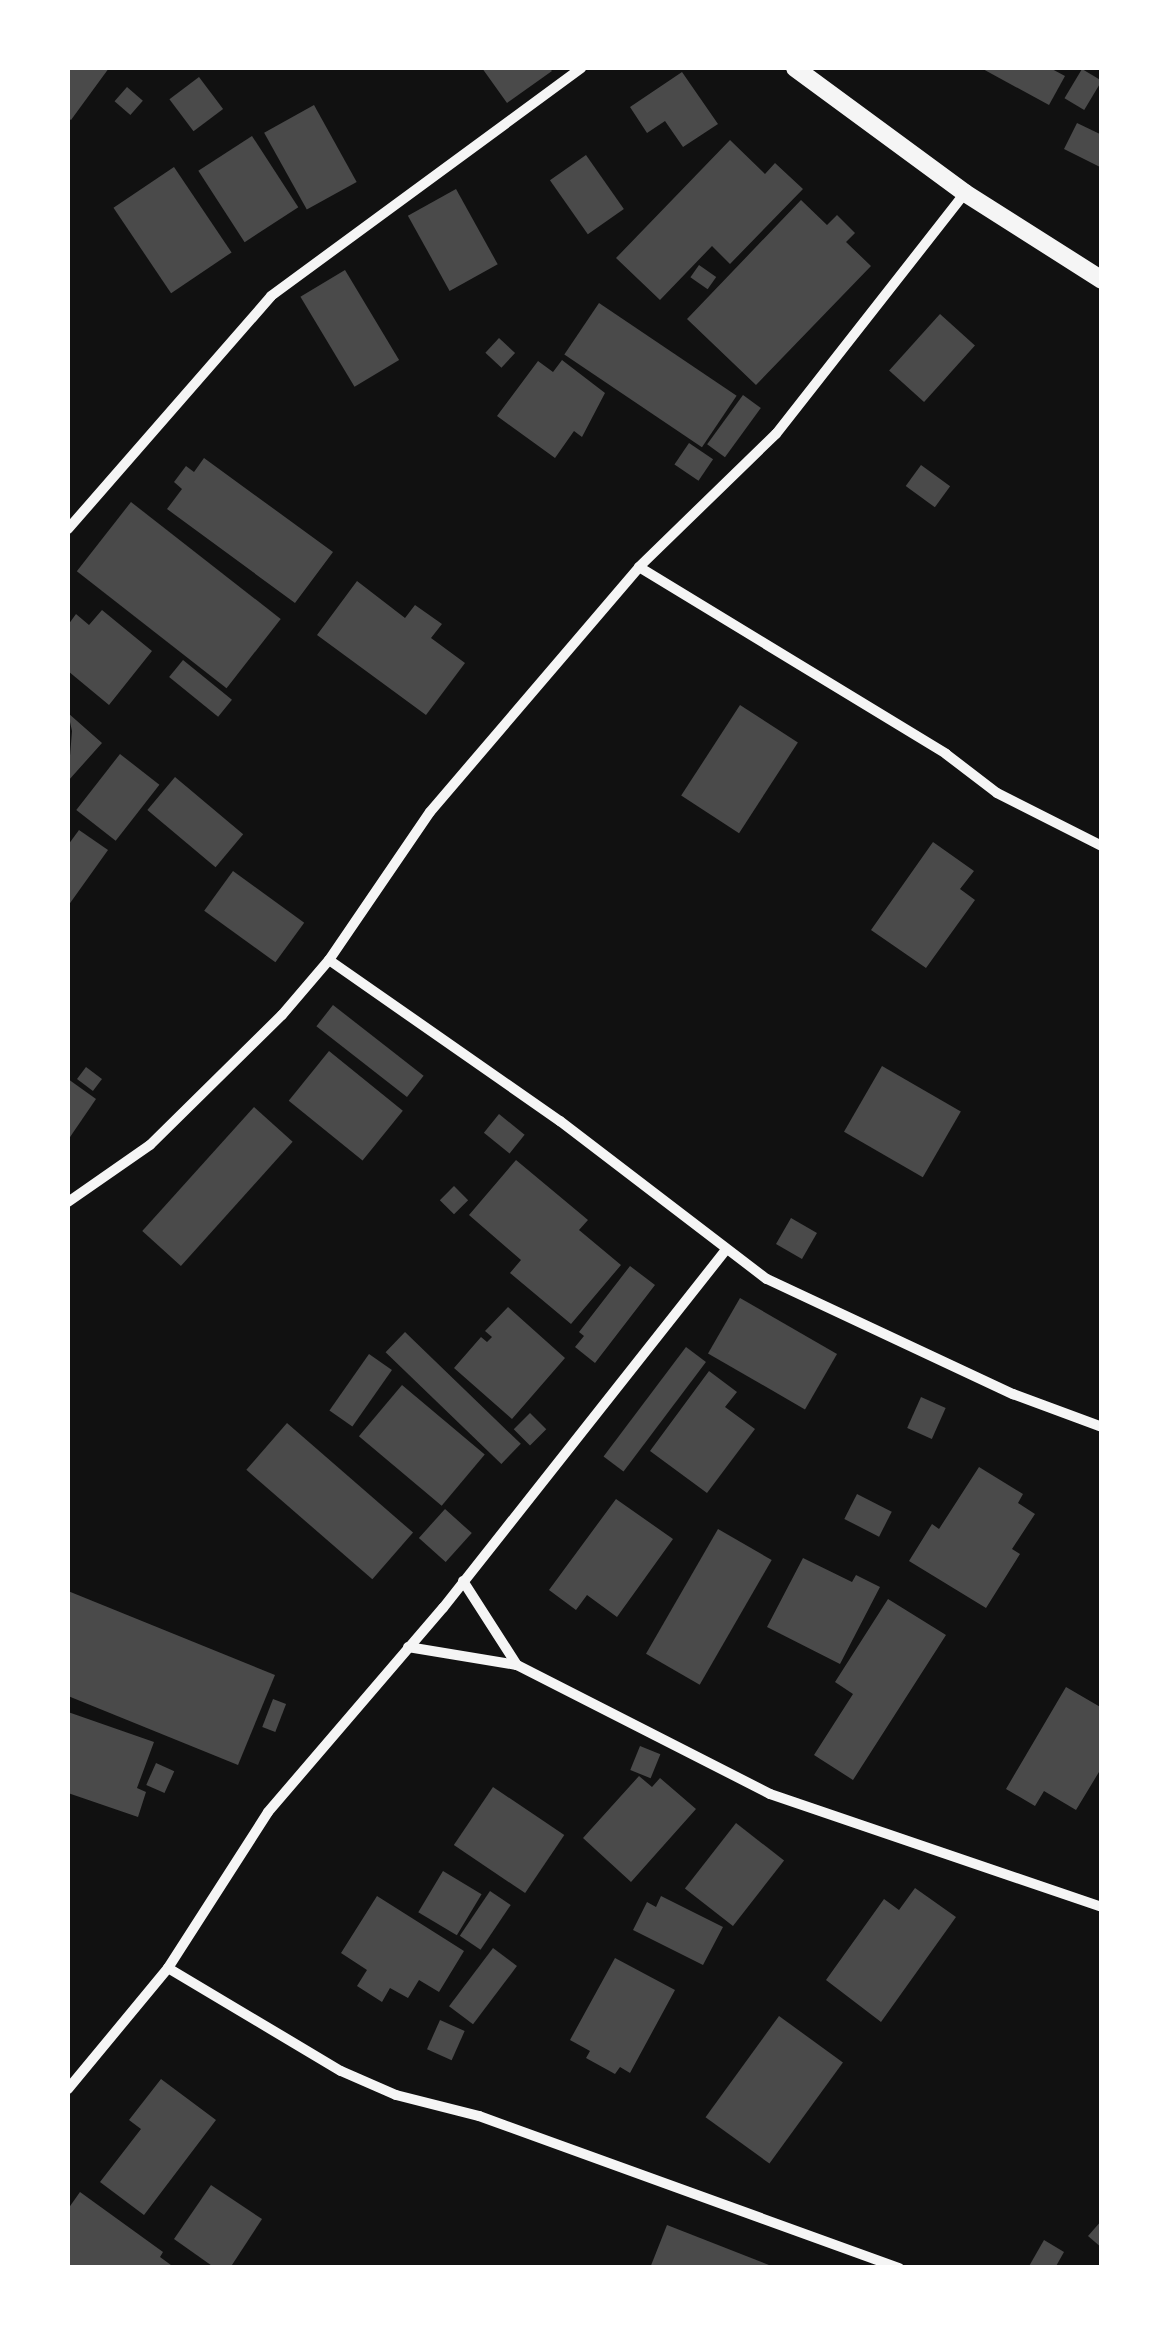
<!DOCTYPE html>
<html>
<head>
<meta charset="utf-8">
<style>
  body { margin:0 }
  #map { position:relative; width:1169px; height:2335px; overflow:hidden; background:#111; font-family:"Noto Serif",serif }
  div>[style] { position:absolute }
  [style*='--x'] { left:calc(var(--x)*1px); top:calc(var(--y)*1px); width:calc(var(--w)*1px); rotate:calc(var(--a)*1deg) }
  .building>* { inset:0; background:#4a4a4a; transform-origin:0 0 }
  .minor>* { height:10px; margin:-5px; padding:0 5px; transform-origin:5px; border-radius:5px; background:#f5f5f5 }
  .tertiary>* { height:18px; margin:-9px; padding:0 9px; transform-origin:9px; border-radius:9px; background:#f5f5f5 }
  span { translate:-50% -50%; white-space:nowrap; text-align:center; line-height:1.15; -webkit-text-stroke:9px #fff; paint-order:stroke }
  .frame { position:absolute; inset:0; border:70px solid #fff; pointer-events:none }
</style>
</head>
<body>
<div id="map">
  <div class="building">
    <div style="clip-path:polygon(68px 68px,109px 68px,71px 120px,68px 118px)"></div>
    <div style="clip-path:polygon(482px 68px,549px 68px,552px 71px,507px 103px)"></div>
    <div style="clip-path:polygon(981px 68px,1050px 68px,1065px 76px,1049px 105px)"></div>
    <div style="left:1082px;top:69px;width:23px;height:34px;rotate:31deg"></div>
    <div style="clip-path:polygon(682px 72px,718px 124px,683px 147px,665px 121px,647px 133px,630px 107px)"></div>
    <div style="left:199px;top:77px;width:40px;height:37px;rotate:53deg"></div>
    <div style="left:127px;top:87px;width:21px;height:19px;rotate:41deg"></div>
    <div style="left:314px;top:105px;width:88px;height:57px;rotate:61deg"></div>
    <div style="clip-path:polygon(1077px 123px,1102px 135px,1102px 168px,1064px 149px)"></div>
    <div style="left:252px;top:136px;width:85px;height:64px;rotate:57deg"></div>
    <div style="clip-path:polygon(730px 140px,765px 174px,775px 163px,803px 189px,730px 264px,712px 246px,660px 300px,616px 258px)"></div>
    <div style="left:586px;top:155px;width:66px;height:44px;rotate:55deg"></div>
    <div style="left:174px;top:167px;width:103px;height:73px;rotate:56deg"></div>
    <div style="left:456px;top:189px;width:86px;height:55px;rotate:61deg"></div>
    <div style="clip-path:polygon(801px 200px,827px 225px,837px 215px,855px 233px,846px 242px,871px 266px,756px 385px,687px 319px)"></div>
    <div style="left:699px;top:265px;width:21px;height:15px;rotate:35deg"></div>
    <div style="left:345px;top:270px;width:105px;height:52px;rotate:59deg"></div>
    <div style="left:599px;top:303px;width:166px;height:62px;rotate:34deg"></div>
    <div style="left:940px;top:314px;width:47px;height:76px;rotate:42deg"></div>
    <div style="left:499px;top:338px;width:22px;height:20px;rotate:43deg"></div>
    <div style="clip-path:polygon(562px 360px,605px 393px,582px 437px,574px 431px,555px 458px,497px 416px,538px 361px,553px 372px)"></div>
    <div style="left:743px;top:395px;width:22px;height:61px;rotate:36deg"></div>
    <div style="left:689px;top:443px;width:29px;height:26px;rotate:34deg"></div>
    <div style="clip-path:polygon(204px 458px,333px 552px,295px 603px,167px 509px,182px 489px,174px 482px,186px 466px,194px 472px)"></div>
    <div style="left:921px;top:465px;width:36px;height:26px;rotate:36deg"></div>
    <div style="left:131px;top:502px;width:190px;height:88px;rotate:38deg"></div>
    <div style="clip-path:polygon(357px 581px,405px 618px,415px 605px,442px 624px,431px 638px,465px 663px,426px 715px,317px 635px)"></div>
    <div style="clip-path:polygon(102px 610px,152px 651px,109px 705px,68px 671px,68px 625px,76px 614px,89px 625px)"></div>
    <div style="left:183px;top:660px;width:63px;height:22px;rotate:39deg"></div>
    <div style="left:740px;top:705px;width:69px;height:108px;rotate:33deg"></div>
    <div style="clip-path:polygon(68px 713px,102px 743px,68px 781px,72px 731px)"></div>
    <div style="left:120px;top:754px;width:50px;height:71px;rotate:38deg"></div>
    <div style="left:175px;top:777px;width:89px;height:43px;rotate:40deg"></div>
    <div style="clip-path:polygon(79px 830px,108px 850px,68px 906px,68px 845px)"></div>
    <div style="clip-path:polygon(933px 842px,974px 871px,960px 889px,975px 900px,926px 968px,871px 930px)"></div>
    <div style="left:233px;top:871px;width:88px;height:49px;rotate:36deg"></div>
    <div style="left:333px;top:1005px;width:115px;height:27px;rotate:38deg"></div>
    <div style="left:329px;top:1051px;width:95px;height:64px;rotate:39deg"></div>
    <div style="left:882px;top:1066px;width:91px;height:76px;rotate:30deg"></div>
    <div style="left:86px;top:1067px;width:20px;height:15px;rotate:37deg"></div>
    <div style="clip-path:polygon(68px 1079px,96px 1099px,68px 1140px)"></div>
    <div style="left:254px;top:1107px;width:52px;height:167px;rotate:42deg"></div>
    <div style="left:499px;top:1114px;width:33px;height:24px;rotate:39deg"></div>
    <div style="clip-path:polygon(516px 1160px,588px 1220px,579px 1230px,621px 1265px,571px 1324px,510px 1273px,521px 1260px,469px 1215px)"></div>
    <div style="left:454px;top:1186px;width:20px;height:20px;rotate:45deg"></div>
    <div style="left:791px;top:1218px;width:30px;height:30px;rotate:30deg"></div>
    <div style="clip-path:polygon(630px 1266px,655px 1285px,595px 1363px,575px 1347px,584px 1336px,579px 1332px)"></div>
    <div style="left:740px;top:1298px;width:112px;height:64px;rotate:30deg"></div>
    <div style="clip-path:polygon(508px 1307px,565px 1358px,512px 1419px,454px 1368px,481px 1337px,487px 1342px,492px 1337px,485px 1331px)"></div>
    <div style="left:405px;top:1332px;width:161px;height:28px;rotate:44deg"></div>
    <div style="left:686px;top:1347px;width:25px;height:137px;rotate:37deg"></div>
    <div style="left:369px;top:1354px;width:28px;height:69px;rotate:35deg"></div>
    <div style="clip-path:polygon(709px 1371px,737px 1392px,725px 1407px,755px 1429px,707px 1493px,650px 1451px)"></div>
    <div style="left:402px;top:1385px;width:108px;height:67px;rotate:40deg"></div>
    <div style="left:921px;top:1397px;width:27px;height:34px;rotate:24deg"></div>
    <div style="left:530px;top:1413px;width:23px;height:23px;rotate:45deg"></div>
    <div style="left:287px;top:1423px;width:167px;height:62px;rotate:41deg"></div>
    <div style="clip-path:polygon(979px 1467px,1023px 1494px,1018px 1503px,1035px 1514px,1012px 1549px,1020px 1554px,986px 1608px,909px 1561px,932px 1524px,939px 1529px)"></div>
    <div style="left:857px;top:1494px;width:39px;height:28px;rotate:27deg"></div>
    <div style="clip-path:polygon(616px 1499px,673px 1539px,617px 1617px,587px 1595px,576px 1610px,549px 1590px)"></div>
    <div style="left:445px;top:1509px;width:36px;height:39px;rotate:42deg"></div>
    <div style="left:718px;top:1529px;width:62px;height:144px;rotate:30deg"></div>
    <div style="clip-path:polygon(803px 1558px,852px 1582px,856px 1575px,880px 1587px,840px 1664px,767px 1627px)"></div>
    <div style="clip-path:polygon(68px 1591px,275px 1675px,238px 1765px,68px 1696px)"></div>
    <div style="clip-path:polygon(888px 1599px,946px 1635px,853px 1780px,814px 1755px,853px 1694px,835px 1682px)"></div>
    <div style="clip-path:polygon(1066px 1687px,1102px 1708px,1102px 1767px,1076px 1810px,1044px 1791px,1035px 1806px,1006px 1789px)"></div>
    <div style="left:273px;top:1699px;width:14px;height:30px;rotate:21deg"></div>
    <div style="clip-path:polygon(68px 1712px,154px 1742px,137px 1788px,146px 1792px,138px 1817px,68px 1793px)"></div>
    <div style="left:640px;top:1746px;width:22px;height:26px;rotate:22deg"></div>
    <div style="left:156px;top:1763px;width:20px;height:24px;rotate:24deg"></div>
    <div style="clip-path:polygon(639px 1776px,652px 1787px,660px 1778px,696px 1809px,631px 1882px,583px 1838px)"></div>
    <div style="left:493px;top:1787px;width:86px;height:70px;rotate:34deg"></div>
    <div style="left:736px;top:1823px;width:61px;height:83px;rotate:38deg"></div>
    <div style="left:443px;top:1871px;width:45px;height:48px;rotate:31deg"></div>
    <div style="clip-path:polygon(915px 1888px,956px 1917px,881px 2022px,826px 1980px,884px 1899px,899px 1910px)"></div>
    <div style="left:490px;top:1891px;width:25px;height:54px;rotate:34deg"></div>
    <div style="clip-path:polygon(377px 1896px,464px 1951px,439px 1992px,419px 1980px,408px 1998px,390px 1988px,382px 2002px,357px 1986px,367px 1970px,341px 1953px)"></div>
    <div style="clip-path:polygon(661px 1896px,723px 1927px,703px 1965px,633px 1930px,647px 1902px,656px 1907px)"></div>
    <div style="left:493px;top:1948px;width:30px;height:73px;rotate:37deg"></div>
    <div style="clip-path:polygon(615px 1958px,675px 1990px,630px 2073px,620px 2067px,615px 2074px,586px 2058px,590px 2051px,570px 2040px)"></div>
    <div style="left:779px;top:2016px;width:79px;height:125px;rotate:36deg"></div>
    <div style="left:440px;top:2020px;width:27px;height:32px;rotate:24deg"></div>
    <div style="clip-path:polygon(161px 2079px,216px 2120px,144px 2215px,100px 2182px,141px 2129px,129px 2120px)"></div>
    <div style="clip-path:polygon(211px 2185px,262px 2219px,230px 2268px,215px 2268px,174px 2239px)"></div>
    <div style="clip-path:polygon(80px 2192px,163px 2252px,160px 2257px,175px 2268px,68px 2268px,68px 2209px)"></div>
    <div style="clip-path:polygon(1102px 2220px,1102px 2248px,1088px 2236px)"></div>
    <div style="clip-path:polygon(667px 2225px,774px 2267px,774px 2268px,650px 2268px)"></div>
    <div style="clip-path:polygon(1044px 2240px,1064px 2252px,1055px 2268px,1028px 2268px)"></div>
  </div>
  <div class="minor">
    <div style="--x:68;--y:529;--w:309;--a:-48.9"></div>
    <div style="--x:271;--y:296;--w:385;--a:-36.3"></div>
    <div style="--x:639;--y:567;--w:359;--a:31.3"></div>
    <div style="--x:946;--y:754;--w:64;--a:37.4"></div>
    <div style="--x:997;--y:793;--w:118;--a:26.8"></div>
    <div style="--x:329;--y:960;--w:282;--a:34.9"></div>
    <div style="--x:560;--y:1121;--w:260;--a:37.4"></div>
    <div style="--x:767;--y:1279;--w:272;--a:25.1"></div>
    <div style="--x:1013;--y:1394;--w:95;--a:20.3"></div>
    <div style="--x:68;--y:1202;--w:100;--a:-34.8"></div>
    <div style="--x:150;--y:1145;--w:185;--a:-44.6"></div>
    <div style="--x:282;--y:1015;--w:72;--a:-49.5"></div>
    <div style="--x:329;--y:960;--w:179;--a:-55.7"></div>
    <div style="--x:430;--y:812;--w:322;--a:-49.5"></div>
    <div style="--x:639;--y:567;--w:191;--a:-44.2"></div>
    <div style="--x:776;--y:434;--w:306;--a:-51.9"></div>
    <div style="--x:463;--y:1581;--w:100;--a:57.3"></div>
    <div style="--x:408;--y:1647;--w:110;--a:9.4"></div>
    <div style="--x:517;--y:1665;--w:284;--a:27"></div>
    <div style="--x:770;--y:1794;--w:351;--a:18.8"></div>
    <div style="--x:168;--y:1968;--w:201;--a:30.8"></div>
    <div style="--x:341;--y:2071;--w:60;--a:23.6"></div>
    <div style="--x:396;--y:2095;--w:86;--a:14.2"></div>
    <div style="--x:479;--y:2116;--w:447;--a:19.9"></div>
    <div style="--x:68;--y:2089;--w:157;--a:-50.4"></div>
    <div style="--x:168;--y:1968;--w:185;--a:-57.3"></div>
    <div style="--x:268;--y:1812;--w:269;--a:-49.4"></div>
    <div style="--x:443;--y:1608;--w:456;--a:-51.7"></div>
  </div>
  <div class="tertiary">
    <div style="--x:795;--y:68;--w:211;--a:36.3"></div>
    <div style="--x:965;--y:193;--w:162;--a:32.4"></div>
  </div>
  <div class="frame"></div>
</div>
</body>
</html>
